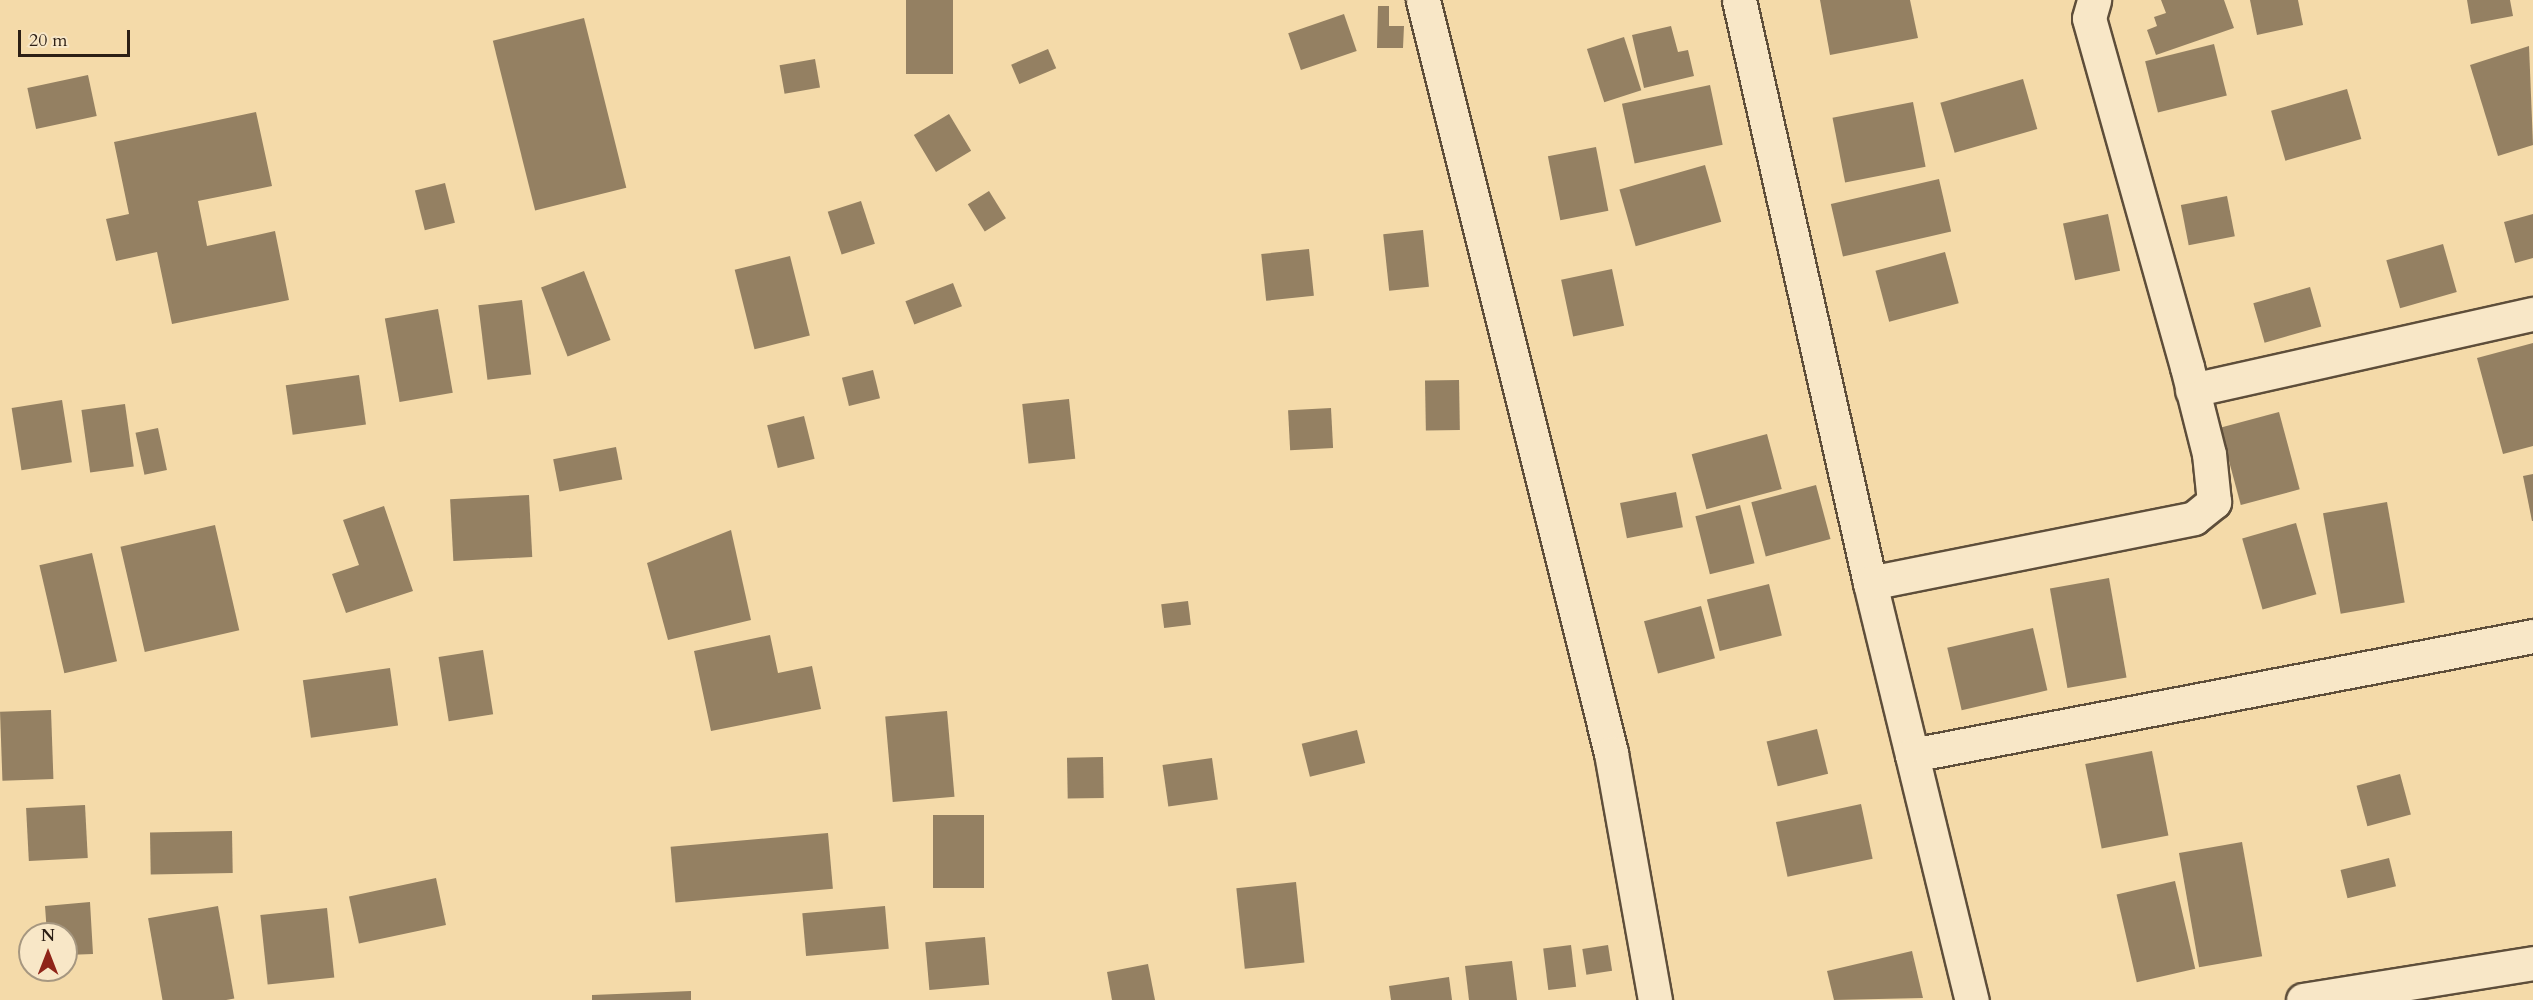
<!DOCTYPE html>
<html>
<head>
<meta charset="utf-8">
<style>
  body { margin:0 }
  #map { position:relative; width:2533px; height:1000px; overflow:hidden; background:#f4daa9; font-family:Cardo,serif }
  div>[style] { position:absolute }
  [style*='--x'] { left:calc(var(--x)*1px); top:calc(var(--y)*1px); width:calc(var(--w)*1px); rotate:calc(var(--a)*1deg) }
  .building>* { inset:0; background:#948062; transform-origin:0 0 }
  .roads { filter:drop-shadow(2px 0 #5e4e3a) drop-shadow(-2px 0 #5e4e3a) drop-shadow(0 2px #5e4e3a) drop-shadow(0 -2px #5e4e3a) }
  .minor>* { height:33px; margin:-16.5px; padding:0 16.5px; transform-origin:16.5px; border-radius:16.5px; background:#f8e7c7 }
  span { translate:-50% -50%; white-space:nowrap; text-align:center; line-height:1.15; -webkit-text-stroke:6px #f8e7c7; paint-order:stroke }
  .north { position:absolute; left:18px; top:922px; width:60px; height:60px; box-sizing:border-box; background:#f8e7c7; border:2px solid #a69780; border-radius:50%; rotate:0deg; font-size:16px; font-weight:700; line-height:24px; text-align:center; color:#2c1f15 }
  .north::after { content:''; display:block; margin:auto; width:21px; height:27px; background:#8f2418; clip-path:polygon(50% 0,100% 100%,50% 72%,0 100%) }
  .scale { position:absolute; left:18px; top:30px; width:112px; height:27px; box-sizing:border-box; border:3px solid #2c1f15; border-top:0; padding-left:8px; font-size:18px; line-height:21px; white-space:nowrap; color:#2c1f15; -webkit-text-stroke:4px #f8e7c7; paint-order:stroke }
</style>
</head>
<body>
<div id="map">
  <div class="building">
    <div style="left:906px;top:0;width:47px;height:74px"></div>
    <div style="clip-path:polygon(1820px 0,1910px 0,1918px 38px,1830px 55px)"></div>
    <div style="clip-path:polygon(2161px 0,2224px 0,2234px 28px,2156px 55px,2147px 30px,2157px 26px,2154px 17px,2166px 13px)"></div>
    <div style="clip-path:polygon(2250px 0,2298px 0,2303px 25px,2257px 35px)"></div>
    <div style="clip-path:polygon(2467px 0,2510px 0,2513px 16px,2471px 24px)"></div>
    <div style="clip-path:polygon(1378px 6px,1389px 6px,1389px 26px,1404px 26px,1403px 48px,1377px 48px)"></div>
    <div style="left:1344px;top:14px;width:39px;height:59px;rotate:71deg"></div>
    <div style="left:584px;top:18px;width:175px;height:94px;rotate:76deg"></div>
    <div style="clip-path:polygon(1671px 26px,1678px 52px,1688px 50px,1694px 76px,1644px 88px,1632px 35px)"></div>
    <div style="left:1624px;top:37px;width:56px;height:39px;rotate:72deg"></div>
    <div style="left:2214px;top:44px;width:53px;height:71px;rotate:76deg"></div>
    <div style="clip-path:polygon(2529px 46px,2533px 145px,2498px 156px,2470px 65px)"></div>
    <div style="left:1048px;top:49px;width:21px;height:40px;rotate:67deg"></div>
    <div style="left:815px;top:59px;width:29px;height:36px;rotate:80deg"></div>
    <div style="left:88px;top:75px;width:42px;height:62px;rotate:78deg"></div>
    <div style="left:2023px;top:79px;width:52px;height:86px;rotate:74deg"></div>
    <div style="left:1710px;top:85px;width:61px;height:90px;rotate:78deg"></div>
    <div style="left:2347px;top:89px;width:52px;height:79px;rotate:74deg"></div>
    <div style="left:1913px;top:102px;width:66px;height:82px;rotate:79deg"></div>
    <div style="clip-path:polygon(256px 112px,272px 186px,198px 201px,207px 246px,275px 231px,289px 300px,172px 324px,157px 252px,116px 261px,106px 219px,129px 214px,114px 142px)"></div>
    <div style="left:949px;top:114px;width:43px;height:41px;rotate:59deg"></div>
    <div style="left:1596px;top:147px;width:65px;height:49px;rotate:79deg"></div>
    <div style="left:1705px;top:165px;width:59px;height:89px;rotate:74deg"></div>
    <div style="left:1939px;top:179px;width:54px;height:111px;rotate:77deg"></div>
    <div style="left:445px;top:183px;width:41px;height:31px;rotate:76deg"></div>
    <div style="left:989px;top:191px;width:32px;height:25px;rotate:58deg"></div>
    <div style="left:2227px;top:196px;width:41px;height:47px;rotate:79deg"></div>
    <div style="left:861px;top:201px;width:45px;height:35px;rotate:72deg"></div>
    <div style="left:2108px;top:214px;width:58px;height:46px;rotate:78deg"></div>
    <div style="clip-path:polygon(2533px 214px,2533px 258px,2515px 263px,2504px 222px)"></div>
    <div style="left:1423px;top:230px;width:57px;height:40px;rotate:84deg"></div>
    <div style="left:2443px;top:244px;width:50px;height:59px;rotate:74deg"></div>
    <div style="left:1309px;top:249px;width:47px;height:48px;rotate:84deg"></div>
    <div style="left:1945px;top:252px;width:53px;height:72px;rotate:75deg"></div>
    <div style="left:790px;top:256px;width:82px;height:57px;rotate:76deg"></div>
    <div style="left:1612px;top:269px;width:58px;height:52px;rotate:78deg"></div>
    <div style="left:584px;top:271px;width:74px;height:46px;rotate:69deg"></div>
    <div style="left:953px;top:283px;width:25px;height:51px;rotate:69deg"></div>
    <div style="left:2310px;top:287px;width:41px;height:59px;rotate:74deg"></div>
    <div style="left:522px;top:300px;width:75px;height:44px;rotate:83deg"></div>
    <div style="left:438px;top:309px;width:85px;height:54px;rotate:80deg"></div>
    <div style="clip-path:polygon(2533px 343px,2533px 446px,2503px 454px,2477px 358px)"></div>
    <div style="left:873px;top:370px;width:29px;height:32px;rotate:76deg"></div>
    <div style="left:359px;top:375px;width:50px;height:74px;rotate:82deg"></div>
    <div style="left:1459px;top:380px;width:50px;height:34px;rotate:89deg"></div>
    <div style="left:1069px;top:399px;width:60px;height:47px;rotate:84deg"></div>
    <div style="left:62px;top:400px;width:63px;height:51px;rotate:81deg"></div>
    <div style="left:125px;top:404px;width:63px;height:44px;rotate:82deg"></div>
    <div style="left:1331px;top:408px;width:40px;height:43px;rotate:87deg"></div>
    <div style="left:2279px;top:412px;width:80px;height:61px;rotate:75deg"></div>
    <div style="left:804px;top:416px;width:44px;height:38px;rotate:76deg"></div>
    <div style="left:158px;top:428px;width:43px;height:23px;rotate:78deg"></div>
    <div style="left:1767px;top:434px;width:57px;height:78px;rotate:75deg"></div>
    <div style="left:616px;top:447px;width:33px;height:64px;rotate:79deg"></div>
    <div style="clip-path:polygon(2533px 474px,2533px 521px,2532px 521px,2523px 476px)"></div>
    <div style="left:1816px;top:485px;width:56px;height:67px;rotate:75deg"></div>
    <div style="left:1676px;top:492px;width:36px;height:57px;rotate:79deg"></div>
    <div style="left:529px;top:495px;width:62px;height:79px;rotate:87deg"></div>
    <div style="left:2387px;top:502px;width:102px;height:65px;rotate:80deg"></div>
    <div style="left:1740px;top:505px;width:60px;height:46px;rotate:76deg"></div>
    <div style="clip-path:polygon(384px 506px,413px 591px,346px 613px,332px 574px,359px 565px,343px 520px)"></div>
    <div style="left:2296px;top:523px;width:74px;height:56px;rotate:74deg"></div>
    <div style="left:215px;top:525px;width:108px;height:97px;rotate:77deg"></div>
    <div style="clip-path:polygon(731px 530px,751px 620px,668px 640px,647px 563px)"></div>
    <div style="left:92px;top:553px;width:111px;height:54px;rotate:77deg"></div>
    <div style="left:2109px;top:578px;width:101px;height:60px;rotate:80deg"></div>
    <div style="left:1769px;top:584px;width:53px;height:64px;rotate:76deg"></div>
    <div style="left:1188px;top:601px;width:24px;height:27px;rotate:83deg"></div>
    <div style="left:1701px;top:606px;width:54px;height:59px;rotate:75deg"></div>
    <div style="left:2033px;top:628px;width:64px;height:88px;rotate:77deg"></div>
    <div style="clip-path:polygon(770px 635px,778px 673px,812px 666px,821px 709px,711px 731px,694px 651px)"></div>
    <div style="left:483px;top:650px;width:65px;height:45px;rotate:81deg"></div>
    <div style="left:390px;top:668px;width:58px;height:88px;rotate:82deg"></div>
    <div style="left:51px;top:710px;width:69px;height:51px;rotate:88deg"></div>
    <div style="left:947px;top:711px;width:86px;height:62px;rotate:85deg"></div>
    <div style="left:1817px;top:729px;width:46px;height:52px;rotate:76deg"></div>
    <div style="left:1357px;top:730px;width:34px;height:57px;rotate:76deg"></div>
    <div style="left:2152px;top:751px;width:86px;height:68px;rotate:79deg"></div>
    <div style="left:1103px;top:757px;width:41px;height:36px;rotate:89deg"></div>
    <div style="left:1212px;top:758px;width:42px;height:50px;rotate:82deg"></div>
    <div style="left:2400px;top:774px;width:42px;height:45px;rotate:75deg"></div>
    <div style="left:1861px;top:804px;width:56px;height:87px;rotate:78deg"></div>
    <div style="left:85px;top:805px;width:53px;height:59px;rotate:87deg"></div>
    <div style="left:933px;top:815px;width:51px;height:73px"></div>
    <div style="left:232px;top:831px;width:42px;height:82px;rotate:89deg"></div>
    <div style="left:828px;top:833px;width:56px;height:158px;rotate:85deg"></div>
    <div style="left:2242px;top:842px;width:116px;height:64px;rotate:80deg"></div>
    <div style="left:2389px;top:858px;width:29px;height:50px;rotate:76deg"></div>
    <div style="left:436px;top:878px;width:48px;height:89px;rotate:78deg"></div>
    <div style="left:2175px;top:881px;width:90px;height:60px;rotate:77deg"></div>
    <div style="left:1296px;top:882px;width:81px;height:60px;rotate:84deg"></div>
    <div style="clip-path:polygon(90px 902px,93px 954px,66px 955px,66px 934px,47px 934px,45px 906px)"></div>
    <div style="left:218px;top:906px;width:94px;height:71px;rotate:80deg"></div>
    <div style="left:885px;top:906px;width:43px;height:83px;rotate:85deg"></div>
    <div style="left:327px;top:908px;width:70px;height:67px;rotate:84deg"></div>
    <div style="left:985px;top:937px;width:48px;height:60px;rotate:85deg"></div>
    <div style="left:1571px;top:945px;width:42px;height:28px;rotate:83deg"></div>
    <div style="left:1608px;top:945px;width:26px;height:26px;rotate:81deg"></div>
    <div style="clip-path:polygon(1912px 951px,1923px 998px,1834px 1000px,1827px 971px)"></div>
    <div style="clip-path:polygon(1512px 961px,1517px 1000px,1469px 1000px,1465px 966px)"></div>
    <div style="clip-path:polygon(1148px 964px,1155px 1000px,1112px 1000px,1107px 972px)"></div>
    <div style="clip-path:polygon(1449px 977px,1452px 1000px,1391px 1000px,1389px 986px)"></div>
    <div style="clip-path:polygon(691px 991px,691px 1000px,592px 1000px,592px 995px)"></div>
  </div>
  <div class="roads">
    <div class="minor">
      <div style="--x:1423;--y:0;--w:776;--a:75.98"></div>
      <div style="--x:1611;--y:753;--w:251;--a:79.9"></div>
      <div style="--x:1739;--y:0;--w:598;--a:77.34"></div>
      <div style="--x:1870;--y:583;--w:429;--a:76.3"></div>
      <div style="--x:2192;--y:390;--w:349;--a:-12.6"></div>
      <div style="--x:1870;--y:583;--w:330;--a:-11.3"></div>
      <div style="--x:2194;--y:518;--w:26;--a:-39"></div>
      <div style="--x:2214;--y:502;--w:48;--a:-95.9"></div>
      <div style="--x:2209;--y:454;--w:90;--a:-104.2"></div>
      <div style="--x:2187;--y:367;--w:362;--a:-105.7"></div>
      <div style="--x:2089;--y:18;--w:19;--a:-74"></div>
      <div style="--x:1912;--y:755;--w:632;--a:-10.85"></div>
      <div style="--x:2303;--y:1000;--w:233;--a:-9.1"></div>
    </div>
  </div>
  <div class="north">N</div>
  <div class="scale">20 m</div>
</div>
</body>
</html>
